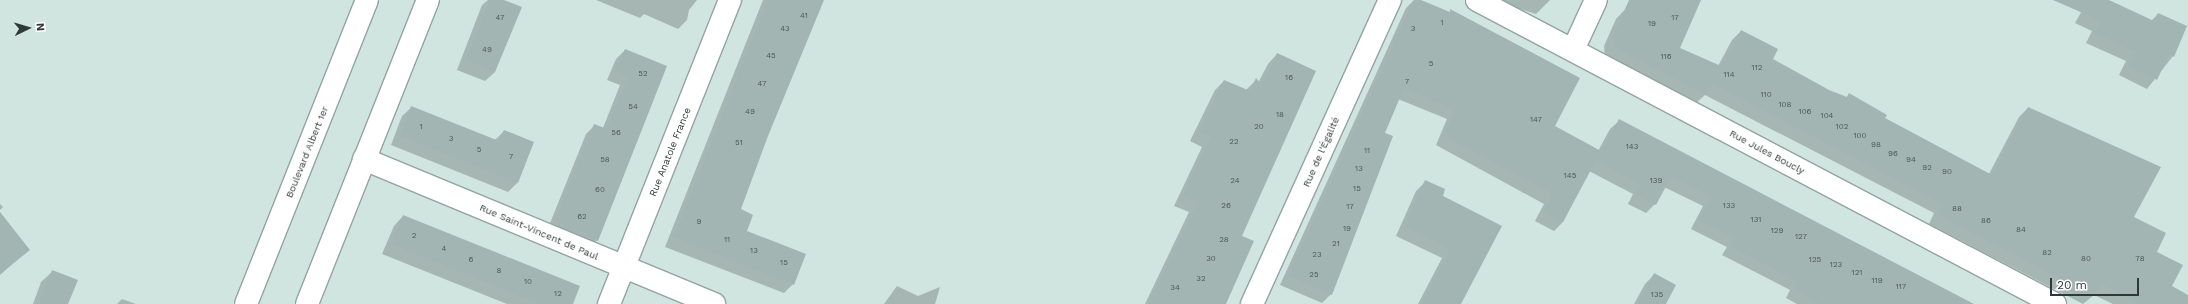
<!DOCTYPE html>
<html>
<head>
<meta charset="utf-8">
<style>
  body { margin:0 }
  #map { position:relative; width:2188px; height:304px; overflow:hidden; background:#d0e4e0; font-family:"Work Sans",sans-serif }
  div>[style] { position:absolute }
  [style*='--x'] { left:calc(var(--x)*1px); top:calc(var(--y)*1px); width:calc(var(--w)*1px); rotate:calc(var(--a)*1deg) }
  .shadow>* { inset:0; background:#0003 }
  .building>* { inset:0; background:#a3b5b2 }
  .roads { filter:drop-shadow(1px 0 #92a4a0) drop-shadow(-1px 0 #92a4a0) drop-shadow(0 1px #92a4a0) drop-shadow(0 -1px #92a4a0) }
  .minor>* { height:22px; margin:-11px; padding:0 11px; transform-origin:11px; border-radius:11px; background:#fff }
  span { translate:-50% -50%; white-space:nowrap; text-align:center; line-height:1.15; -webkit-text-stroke:3px #fff; paint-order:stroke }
  .number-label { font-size:8px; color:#4e5856 }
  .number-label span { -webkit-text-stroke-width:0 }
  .street-label { font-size:10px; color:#313937 }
  .north { position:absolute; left:8px; top:8px; width:40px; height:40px; -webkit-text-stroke:3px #fff; paint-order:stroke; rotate:85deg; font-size:11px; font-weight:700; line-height:16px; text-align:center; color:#313937 }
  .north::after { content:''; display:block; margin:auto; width:14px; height:18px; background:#313937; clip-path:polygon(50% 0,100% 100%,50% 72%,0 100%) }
  .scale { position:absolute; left:2050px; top:278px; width:89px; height:18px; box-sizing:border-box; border:2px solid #313937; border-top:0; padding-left:5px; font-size:12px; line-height:14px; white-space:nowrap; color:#313937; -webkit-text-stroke:3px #fff; paint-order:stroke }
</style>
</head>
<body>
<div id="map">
  <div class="shadow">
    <div style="clip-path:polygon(488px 0,501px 0,495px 72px,485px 81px,457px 70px,482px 5px)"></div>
    <div style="clip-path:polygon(596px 0,697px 0,689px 10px,687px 20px,678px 29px,644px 14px,640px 18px)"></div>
    <div style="clip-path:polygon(763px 0,823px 0,767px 135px,739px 210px,746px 231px,793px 284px,784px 293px,665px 247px)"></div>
    <div style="clip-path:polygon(1414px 0,1418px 0,1554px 126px,1598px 151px,1610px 129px,1619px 121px,1971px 304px,1797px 304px,1786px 298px,1790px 290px,1722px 255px,1727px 247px,1691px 229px,1703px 206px,1664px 187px,1655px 204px,1646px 213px,1628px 204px,1633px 194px,1589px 171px,1563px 222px,1554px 231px,1535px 221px,1544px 204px,1436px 145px,1447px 119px,1398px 99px,1384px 133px,1331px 294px,1322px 303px,1280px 285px,1406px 8px)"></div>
    <div style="clip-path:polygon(1491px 0,1550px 0,1536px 14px)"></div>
    <div style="clip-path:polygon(1634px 0,1700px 0,1679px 49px,1718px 66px,1732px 40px,1741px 31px,1772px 59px,1828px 91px,1846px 98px,1849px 94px,1884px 119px,1989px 174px,2019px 117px,2028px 108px,2133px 218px,2155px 252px,2171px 287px,2188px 296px,2188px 304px,2113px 304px,2094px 295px,2083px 304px,1929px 224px,1934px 213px,1705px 95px,1696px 103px,1605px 57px,1604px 46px,1616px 19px)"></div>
    <div style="clip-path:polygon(2088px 0,2106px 0,2151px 21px,2158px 14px,2173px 56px,2147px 89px,2119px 75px,2126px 61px,2086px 43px,2092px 31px,2075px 23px)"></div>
    <div style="clip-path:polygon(625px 50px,666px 67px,597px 240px,588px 249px,546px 233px,586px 134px,595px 125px,603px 128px,620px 85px,607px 80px,616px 59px)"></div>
    <div style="clip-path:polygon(1277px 54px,1225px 304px,1145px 304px,1189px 212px,1174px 206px,1202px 147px,1190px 141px,1215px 90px,1224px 81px,1246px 90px,1256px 80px,1258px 83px,1268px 64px)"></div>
    <div style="clip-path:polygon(412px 107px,495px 140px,504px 131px,533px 143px,517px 183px,508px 192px,391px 145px,402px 116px)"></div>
    <div style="clip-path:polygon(1425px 182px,1441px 196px,1501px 227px,1458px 304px,1418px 304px,1442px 258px,1396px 236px,1416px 191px)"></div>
    <div style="clip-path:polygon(0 204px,3px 207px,0 210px)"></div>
    <div style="clip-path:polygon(0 214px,28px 250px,0 275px)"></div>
    <div style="clip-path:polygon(403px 216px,571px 304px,507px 304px,382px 254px,394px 226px)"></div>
    <div style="clip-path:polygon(53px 271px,67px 304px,33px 304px,41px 282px)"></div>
    <div style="clip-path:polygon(1654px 275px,1665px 304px,1634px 304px,1645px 284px)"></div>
    <div style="clip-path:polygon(897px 286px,918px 296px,940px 287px,935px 304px,884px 304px)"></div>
    <div style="clip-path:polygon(122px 299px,136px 304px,117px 304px)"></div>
  </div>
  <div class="building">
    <div style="clip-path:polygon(490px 0,504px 0,522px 7px,495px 72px,466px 60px)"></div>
    <div style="clip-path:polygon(768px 0,824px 0,768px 136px,741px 209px,753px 215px,747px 231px,806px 254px,794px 285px,674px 237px)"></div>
    <div style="clip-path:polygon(1414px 0,1421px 0,1450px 12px,1450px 9px,1580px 78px,1555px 126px,1601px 151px,1563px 222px,1543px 212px,1553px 194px,1444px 136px,1455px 110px,1404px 88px,1385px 133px,1393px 136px,1332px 295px,1288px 276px)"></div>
    <div style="clip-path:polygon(1629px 0,1701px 0,1680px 48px,1721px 66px,1720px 68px,1741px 30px,1778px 49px,1773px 59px,1829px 90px,1847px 97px,1849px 93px,1887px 115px,1885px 118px,1992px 175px,2028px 107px,2161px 167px,2134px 217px,2166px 233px,2157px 252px,2183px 265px,2172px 286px,2188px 295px,2188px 304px,2139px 304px,2101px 284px,2094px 296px,1938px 215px,1942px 204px,1768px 113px,1712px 84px,1706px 95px,1614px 47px,1613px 36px)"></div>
    <div style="clip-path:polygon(2053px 0,2109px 0,2154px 21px,2158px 13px,2187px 26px,2174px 57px,2169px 54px,2157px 80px,2128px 66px,2135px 52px,2095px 33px,2101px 21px)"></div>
    <div style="clip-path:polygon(625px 49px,667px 66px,598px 241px,554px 224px,594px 124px,607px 129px,628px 76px,615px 71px)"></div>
    <div style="clip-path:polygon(1277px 53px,1316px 71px,1242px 236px,1254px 241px,1226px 304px,1149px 304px,1197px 203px,1182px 196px,1211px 137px,1199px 132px,1224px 80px,1250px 91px,1256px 78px,1262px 85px)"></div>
    <div style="clip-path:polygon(411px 106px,499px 141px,504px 130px,534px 142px,518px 183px,400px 136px)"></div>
    <div style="clip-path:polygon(1619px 119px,1759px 192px,1974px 304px,1821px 304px,1794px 289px,1798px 282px,1730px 246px,1735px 238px,1699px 220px,1711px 197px,1671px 177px,1656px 205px,1636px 195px,1641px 185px,1596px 161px)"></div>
    <div style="clip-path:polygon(1425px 180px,1445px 189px,1443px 196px,1502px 226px,1461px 304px,1422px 304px,1450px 249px,1405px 227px)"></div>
    <div style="clip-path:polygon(0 212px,30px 250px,0 274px)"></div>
    <div style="clip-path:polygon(403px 215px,580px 286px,573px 304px,539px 304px,391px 244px)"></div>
    <div style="clip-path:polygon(52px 270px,78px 280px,68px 304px,39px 304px)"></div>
    <div style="clip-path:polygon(1654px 273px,1676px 285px,1666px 304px,1638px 304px)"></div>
  </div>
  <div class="roads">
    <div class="minor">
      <div style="--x:1477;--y:0;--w:653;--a:27.74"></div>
      <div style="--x:1573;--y:50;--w:55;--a:-65.3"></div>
      <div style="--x:364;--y:159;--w:379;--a:22.5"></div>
      <div style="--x:246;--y:304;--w:327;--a:-68.3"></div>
      <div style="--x:307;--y:304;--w:327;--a:-68.3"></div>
      <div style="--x:609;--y:304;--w:327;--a:-68.3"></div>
      <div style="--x:1252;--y:304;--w:334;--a:-65.6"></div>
    </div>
  </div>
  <div class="number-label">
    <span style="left:804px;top:16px">41</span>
    <span style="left:500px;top:18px">47</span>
    <span style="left:1675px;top:18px">17</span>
    <span style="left:1442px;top:23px">1</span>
    <span style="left:1652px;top:24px">19</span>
    <span style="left:785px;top:29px">43</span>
    <span style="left:1413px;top:29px">3</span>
    <span style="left:487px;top:50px">49</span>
    <span style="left:771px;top:56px">45</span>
    <span style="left:1666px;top:57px">116</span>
    <span style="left:1431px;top:64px">5</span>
    <span style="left:1757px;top:68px">112</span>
    <span style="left:643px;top:74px">52</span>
    <span style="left:1729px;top:75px">114</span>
    <span style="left:1289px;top:78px">16</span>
    <span style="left:1407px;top:82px">7</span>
    <span style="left:762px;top:84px">47</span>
    <span style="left:1766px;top:95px">110</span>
    <span style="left:1785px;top:105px">108</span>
    <span style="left:633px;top:107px">54</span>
    <span style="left:750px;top:112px">49</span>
    <span style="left:1805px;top:112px">106</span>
    <span style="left:1280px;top:115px">18</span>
    <span style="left:1827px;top:116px">104</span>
    <span style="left:1536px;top:120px">147</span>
    <span style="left:421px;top:127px">1</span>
    <span style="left:1259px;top:127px">20</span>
    <span style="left:1842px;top:127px">102</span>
    <span style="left:616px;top:133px">56</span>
    <span style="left:1860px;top:136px">100</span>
    <span style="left:451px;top:139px">3</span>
    <span style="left:1234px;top:142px">22</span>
    <span style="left:739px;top:143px">51</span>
    <span style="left:1876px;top:145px">98</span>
    <span style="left:1632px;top:147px">143</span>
    <span style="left:479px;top:150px">5</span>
    <span style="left:1367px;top:151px">11</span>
    <span style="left:1893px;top:154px">96</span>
    <span style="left:511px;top:157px">7</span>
    <span style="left:605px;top:160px">58</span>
    <span style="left:1911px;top:160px">94</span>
    <span style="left:1927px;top:168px">92</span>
    <span style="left:1359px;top:169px">13</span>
    <span style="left:1947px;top:172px">90</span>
    <span style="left:1570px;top:176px">145</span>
    <span style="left:1235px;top:181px">24</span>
    <span style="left:1656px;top:181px">139</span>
    <span style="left:1357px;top:189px">15</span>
    <span style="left:600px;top:190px">60</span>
    <span style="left:1226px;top:206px">26</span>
    <span style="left:1729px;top:206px">133</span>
    <span style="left:1350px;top:207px">17</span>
    <span style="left:1957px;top:209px">88</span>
    <span style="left:582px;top:217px">62</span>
    <span style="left:1756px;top:220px">131</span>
    <span style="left:1986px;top:221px">86</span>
    <span style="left:699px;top:222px">9</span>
    <span style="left:1347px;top:229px">19</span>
    <span style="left:2021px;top:230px">84</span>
    <span style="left:1777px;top:231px">129</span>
    <span style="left:414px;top:236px">2</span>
    <span style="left:1801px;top:237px">127</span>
    <span style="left:727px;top:240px">11</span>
    <span style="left:1224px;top:240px">28</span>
    <span style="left:1336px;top:244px">21</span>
    <span style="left:444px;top:249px">4</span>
    <span style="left:754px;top:251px">13</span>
    <span style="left:2047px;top:253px">82</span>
    <span style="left:1317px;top:255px">23</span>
    <span style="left:1211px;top:259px">30</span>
    <span style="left:2086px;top:259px">80</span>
    <span style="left:2140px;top:259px">78</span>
    <span style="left:471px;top:260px">6</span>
    <span style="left:1815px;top:260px">125</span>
    <span style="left:784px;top:263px">15</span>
    <span style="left:1836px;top:265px">123</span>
    <span style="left:499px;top:271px">8</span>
    <span style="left:1857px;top:273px">121</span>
    <span style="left:1314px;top:275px">25</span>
    <span style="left:1201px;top:279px">32</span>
    <span style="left:1877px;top:281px">119</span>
    <span style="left:528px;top:282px">10</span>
    <span style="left:1901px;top:287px">117</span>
    <span style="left:1175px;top:288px">34</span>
    <span style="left:558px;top:294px">12</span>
    <span style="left:1657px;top:295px">135</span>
  </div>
  <div class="street-label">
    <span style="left:307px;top:152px;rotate:-68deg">Boulevard Albert 1er</span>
    <span style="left:670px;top:152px;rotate:-68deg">Rue Anatole France</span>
    <span style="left:1321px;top:152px;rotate:-66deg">Rue de l'Égalité</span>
    <span style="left:1767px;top:152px;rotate:28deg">Rue Jules Boucly</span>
    <span style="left:539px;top:232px;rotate:23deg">Rue Saint-Vincent de Paul</span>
  </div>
  <div class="north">N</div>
  <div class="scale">20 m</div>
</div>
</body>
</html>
